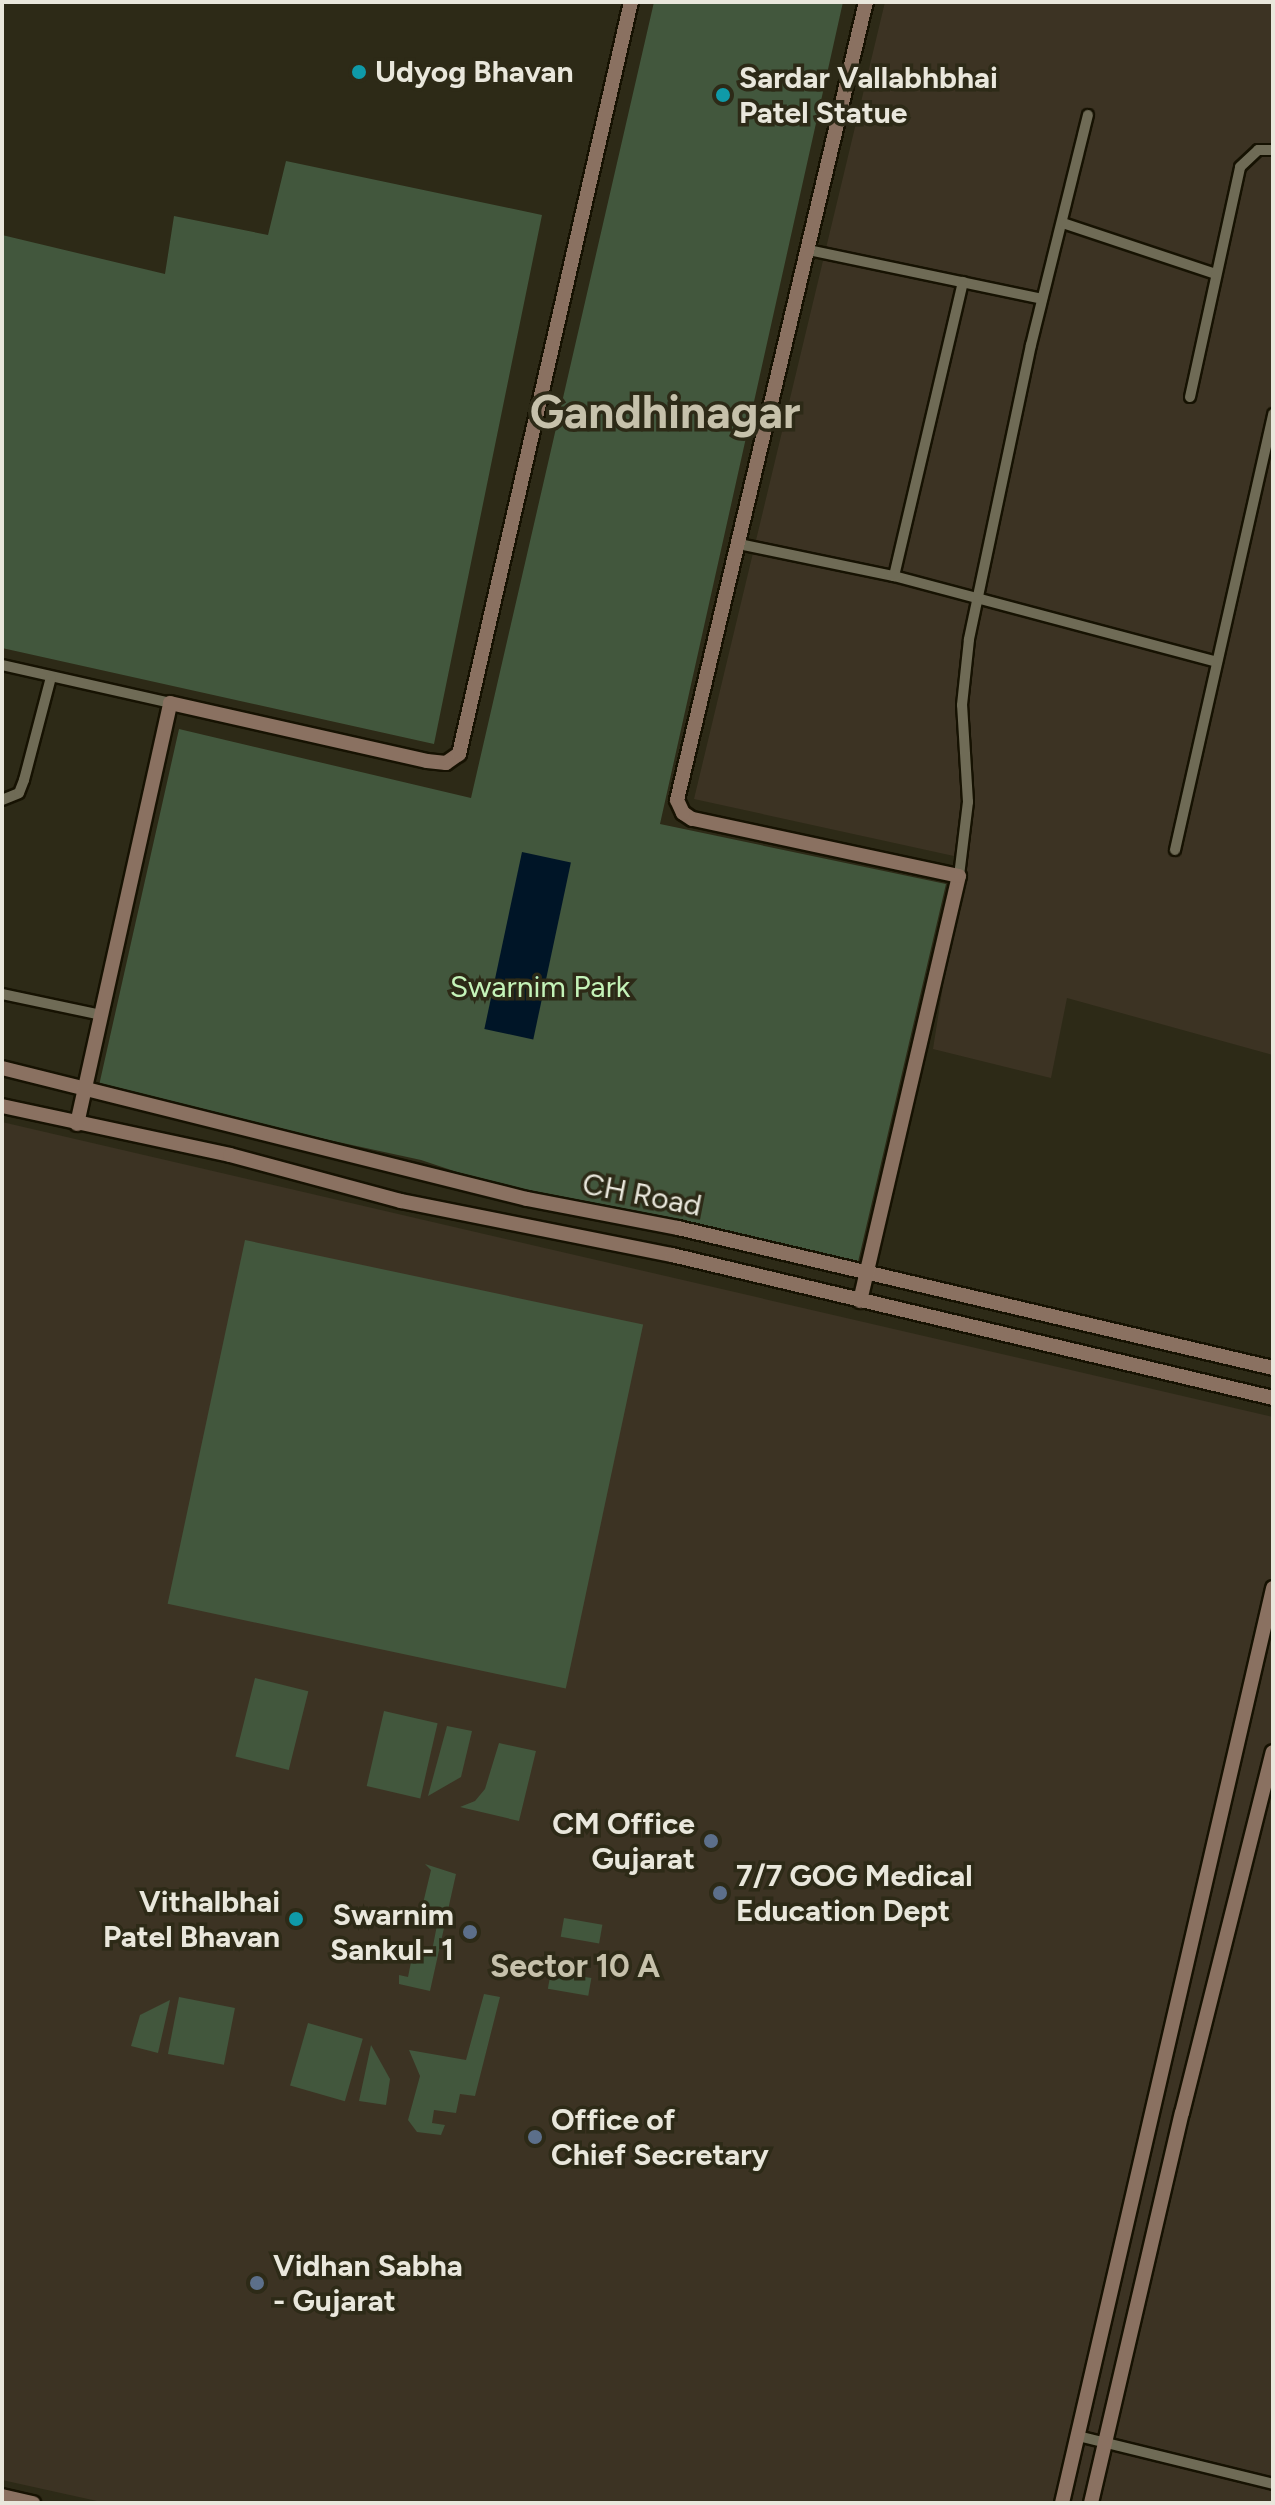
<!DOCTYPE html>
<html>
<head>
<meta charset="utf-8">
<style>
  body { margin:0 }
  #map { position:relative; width:1275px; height:2505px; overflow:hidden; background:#2d2a17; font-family:Figtree,sans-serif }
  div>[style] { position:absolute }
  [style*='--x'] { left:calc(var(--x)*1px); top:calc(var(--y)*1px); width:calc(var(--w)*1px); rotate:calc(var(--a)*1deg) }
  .commercial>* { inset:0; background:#3c3323 }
  .green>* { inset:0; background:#42573d; transform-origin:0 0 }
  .water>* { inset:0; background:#001527; transform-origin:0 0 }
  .roads { filter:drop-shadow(2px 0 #161202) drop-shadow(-2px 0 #161202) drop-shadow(0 2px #161202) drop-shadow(0 -2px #161202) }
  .street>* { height:10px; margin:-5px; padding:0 5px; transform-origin:5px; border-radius:5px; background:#6f6b56 }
  .secondary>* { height:14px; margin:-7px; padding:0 7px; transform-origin:7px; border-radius:7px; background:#8a7161 }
  .rail>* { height:6px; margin-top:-3px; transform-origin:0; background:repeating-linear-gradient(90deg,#2d2a17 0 9px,#c5c2b6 0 18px); box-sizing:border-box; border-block:2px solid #c5c2b6 }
  .dots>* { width:22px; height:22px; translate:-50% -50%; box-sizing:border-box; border:4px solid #2d2a17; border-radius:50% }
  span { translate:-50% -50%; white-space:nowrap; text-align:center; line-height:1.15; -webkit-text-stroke:7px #2d2a17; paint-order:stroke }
  .poi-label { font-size:30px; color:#e9e7dc; font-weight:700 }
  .left { translate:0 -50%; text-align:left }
  .right { translate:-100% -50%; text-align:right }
  .park-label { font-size:30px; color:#c4f3b8 }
  .street-label { font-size:30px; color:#e9e7dc }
  .neighbourhood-label { font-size:32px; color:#c6c1ab; font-weight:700 }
  .town-label { font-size:46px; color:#c6c1ab; font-weight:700 }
  .frame { position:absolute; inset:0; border:4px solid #e9e7dc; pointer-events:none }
</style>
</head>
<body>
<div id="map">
  <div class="commercial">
    <div style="clip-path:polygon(885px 2px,1273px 2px,1273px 1055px,1067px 998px,1051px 1078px,933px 1049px,963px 858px,694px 799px)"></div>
    <div style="clip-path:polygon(2px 1122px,1273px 1417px,1273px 2503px,106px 2503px,2px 2480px)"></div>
  </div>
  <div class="green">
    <div style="clip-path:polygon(654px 2px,843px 2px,660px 824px,946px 884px,858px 1262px,502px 1187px,421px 1160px,98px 1090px,179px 729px,471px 798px)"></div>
    <div style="clip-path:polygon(286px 161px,542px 215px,434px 744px,2px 648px,2px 235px,165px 274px,174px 216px,268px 235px)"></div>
    <div style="left:245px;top:1240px;width:407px;height:372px;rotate:12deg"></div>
    <div style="left:255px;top:1678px;width:55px;height:81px;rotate:14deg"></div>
    <div style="left:384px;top:1711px;width:55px;height:77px;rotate:13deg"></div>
    <div style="clip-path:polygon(447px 1726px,472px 1731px,461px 1777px,428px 1796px)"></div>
    <div style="clip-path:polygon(499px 1743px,536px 1751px,519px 1821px,460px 1807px,475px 1801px,485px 1789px)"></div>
    <div style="clip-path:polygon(425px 1864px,456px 1874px,430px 1991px,399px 1984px,399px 1975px,408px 1977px,414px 1947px,432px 1951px,437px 1925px,419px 1920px,431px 1870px)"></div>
    <div style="left:564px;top:1918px;width:39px;height:19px;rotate:10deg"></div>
    <div style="left:551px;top:1971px;width:41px;height:18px;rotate:10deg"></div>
    <div style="clip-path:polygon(484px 1994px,500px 1997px,475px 2096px,460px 2094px,456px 2113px,434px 2110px,432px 2123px,445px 2125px,441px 2135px,417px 2132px,408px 2120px,420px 2076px,409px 2050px,466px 2060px)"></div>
    <div style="left:179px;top:1997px;width:57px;height:58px;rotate:11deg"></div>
    <div style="clip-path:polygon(170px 2000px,158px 2053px,131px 2046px,140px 2015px)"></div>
    <div style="left:308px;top:2023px;width:57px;height:65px;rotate:16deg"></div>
    <div style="clip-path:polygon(371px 2045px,390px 2079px,386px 2105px,359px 2101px)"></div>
  </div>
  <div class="water">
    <div style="left:522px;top:852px;width:50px;height:181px;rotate:12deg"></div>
  </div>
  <div class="roads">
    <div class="street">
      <div style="--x:1063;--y:223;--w:160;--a:18.5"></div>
      <div style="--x:808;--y:250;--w:239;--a:11.8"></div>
      <div style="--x:1190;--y:397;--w:235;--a:-77.7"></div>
      <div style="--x:1240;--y:167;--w:25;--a:-43"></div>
      <div style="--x:1258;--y:150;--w:15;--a:0"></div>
      <div style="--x:739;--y:544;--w:158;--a:11.7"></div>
      <div style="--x:894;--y:576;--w:334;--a:14.9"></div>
      <div style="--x:894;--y:576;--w:302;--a:-76.8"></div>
      <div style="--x:2;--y:665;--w:172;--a:12.7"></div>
      <div style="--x:2;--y:800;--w:18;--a:-22"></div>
      <div style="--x:19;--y:793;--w:14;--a:-69"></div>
      <div style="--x:24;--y:780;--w:106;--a:-75.3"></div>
      <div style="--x:1175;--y:850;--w:447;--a:-77.3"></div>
      <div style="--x:959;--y:876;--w:75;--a:-83.1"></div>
      <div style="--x:968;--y:802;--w:97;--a:-93.5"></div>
      <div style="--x:962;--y:705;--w:66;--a:-83.9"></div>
      <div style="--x:969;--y:639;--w:300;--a:-78.1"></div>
      <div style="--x:1031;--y:345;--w:237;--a:-76.1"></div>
      <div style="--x:2;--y:994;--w:102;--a:11.9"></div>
      <div style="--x:1078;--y:2436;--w:201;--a:13.8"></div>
    </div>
    <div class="secondary">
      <div style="--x:2;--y:1068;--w:541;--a:14.01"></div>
      <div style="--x:527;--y:1199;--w:154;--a:10.9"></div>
      <div style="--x:678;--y:1228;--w:611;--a:13.24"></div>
      <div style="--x:2;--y:1106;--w:233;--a:12.1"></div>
      <div style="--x:230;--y:1155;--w:177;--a:15.1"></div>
      <div style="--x:401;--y:1201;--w:276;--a:11.3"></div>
      <div style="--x:672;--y:1255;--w:618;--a:13.38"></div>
      <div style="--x:77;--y:1124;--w:431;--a:-77.5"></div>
      <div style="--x:170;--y:703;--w:263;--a:12.7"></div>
      <div style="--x:427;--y:761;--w:19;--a:6"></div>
      <div style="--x:446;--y:763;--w:16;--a:-35"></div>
      <div style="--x:459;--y:754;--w:771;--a:-77.12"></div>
      <div style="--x:860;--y:1301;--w:436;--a:-76.9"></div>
      <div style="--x:959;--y:876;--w:273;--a:-167.9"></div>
      <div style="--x:692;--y:819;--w:11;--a:-146"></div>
      <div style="--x:683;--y:813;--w:14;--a:-115"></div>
      <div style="--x:677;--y:800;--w:820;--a:-76.68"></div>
      <div style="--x:2;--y:2496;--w:32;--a:13"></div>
      <div style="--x:1062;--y:2503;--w:939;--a:-77.01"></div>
      <div style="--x:1091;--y:2503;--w:400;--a:-76.9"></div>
      <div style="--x:1182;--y:2113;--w:372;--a:-75.9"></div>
    </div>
  </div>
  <div class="rail">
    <div style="--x:2;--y:2503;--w:1;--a:0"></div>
  </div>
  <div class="dots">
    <div style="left:359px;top:72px;background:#0f9aa8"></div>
    <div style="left:723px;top:95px;background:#0f9aa8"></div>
    <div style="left:711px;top:1841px;background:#5c6f8a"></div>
    <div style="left:720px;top:1893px;background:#5c6f8a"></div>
    <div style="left:296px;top:1919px;background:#0f9aa8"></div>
    <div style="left:470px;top:1932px;background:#5c6f8a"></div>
    <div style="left:535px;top:2137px;background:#5c6f8a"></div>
    <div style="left:257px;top:2283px;background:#5c6f8a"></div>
  </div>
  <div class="poi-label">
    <span class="left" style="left:375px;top:72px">Udyog Bhavan</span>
    <span class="left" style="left:739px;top:95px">Sardar Vallabhbhai<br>Patel Statue</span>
    <span class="right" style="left:695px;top:1841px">CM Office<br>Gujarat</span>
    <span class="left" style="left:736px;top:1893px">7/7 GOG Medical<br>Education Dept</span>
    <span class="right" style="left:280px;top:1919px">Vithalbhai<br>Patel Bhavan</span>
    <span class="right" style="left:454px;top:1932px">Swarnim<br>Sankul- 1</span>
    <span class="left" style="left:551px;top:2137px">Office of<br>Chief Secretary</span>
    <span class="left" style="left:273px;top:2283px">Vidhan Sabha<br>- Gujarat</span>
  </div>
  <div class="park-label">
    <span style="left:540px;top:987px">Swarnim Park</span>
  </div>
  <div class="street-label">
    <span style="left:642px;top:1195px;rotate:11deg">CH Road</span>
  </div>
  <div class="neighbourhood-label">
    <span style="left:575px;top:1966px">Sector 10 A</span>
  </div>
  <div class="town-label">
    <span style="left:665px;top:412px">Gandhinagar</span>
  </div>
  <div class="frame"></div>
</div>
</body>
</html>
